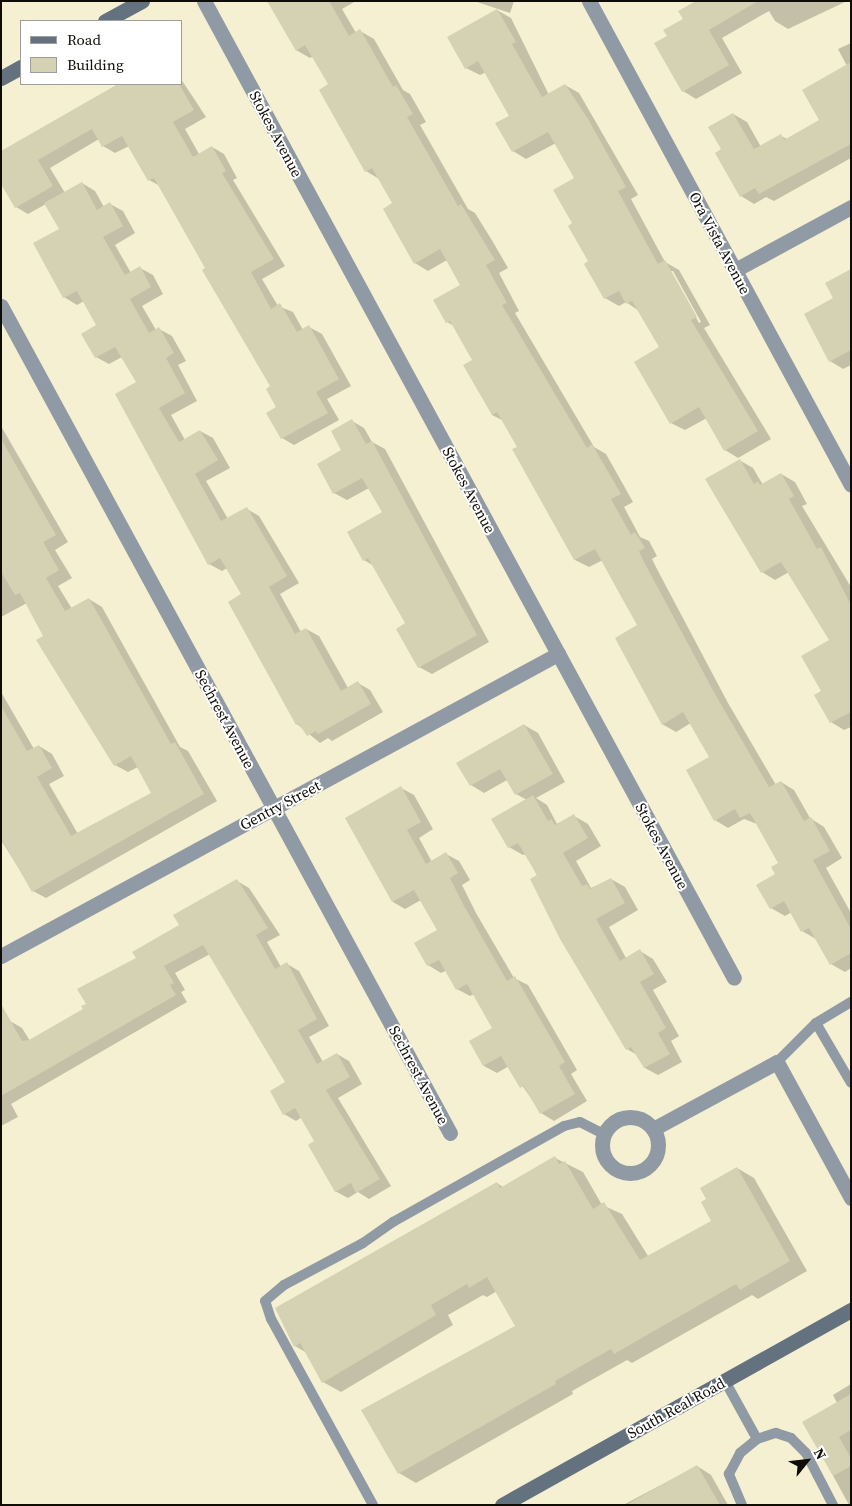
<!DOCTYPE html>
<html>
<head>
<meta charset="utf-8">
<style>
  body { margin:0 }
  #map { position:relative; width:852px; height:1506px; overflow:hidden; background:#f4f0d1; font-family:"Source Serif 4",serif }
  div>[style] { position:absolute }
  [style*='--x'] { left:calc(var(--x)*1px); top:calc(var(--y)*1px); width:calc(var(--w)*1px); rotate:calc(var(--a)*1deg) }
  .shadow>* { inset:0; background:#0003 }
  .building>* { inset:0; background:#d5d1b3 }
  .lane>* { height:10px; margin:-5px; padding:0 5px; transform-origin:5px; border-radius:5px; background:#909aa4 }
  .street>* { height:15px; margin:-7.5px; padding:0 7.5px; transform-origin:7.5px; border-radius:7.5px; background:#909aa4 }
  .street>.ring { margin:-7.5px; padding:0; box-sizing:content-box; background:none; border:15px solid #909aa4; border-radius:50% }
  .secondary>* { height:15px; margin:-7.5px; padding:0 7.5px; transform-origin:7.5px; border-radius:7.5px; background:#647280 }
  span { translate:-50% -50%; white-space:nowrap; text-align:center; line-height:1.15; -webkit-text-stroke:4px #fff; paint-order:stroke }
  .street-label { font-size:15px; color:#0e0c04 }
  .frame { position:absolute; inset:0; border:2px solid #0e0c04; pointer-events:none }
  .legend { position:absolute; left:20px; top:20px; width:162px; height:65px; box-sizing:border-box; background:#fff; border:1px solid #9f9e9b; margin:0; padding:6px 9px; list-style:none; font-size:15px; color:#0e0c04 }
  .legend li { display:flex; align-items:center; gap:10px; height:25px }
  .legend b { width:25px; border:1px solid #9f9e9b }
  .north { position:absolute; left:782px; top:1436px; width:50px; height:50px; -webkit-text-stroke:4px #fff; paint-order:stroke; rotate:61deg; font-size:14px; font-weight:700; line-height:20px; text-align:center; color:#0e0c04 }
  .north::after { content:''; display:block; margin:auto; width:18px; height:22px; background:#0e0c04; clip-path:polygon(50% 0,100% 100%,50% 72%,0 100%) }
</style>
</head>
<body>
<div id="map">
  <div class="shadow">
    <div style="clip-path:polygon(273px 1px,356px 1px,342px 9px,356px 33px,360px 31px,374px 39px,403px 90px,410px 94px,426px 122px,420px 125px,468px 209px,475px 213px,493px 242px,508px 268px,499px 273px,519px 311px,515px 313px,594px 447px,606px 454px,633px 502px,624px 507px,640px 537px,649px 541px,657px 556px,652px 559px,658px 571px,728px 703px,776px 785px,781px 782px,794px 790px,810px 818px,824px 827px,842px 858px,826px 868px,851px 913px,851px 968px,845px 972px,831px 964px,816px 939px,802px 931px,792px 912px,785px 916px,771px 908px,779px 864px,757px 824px,744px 819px,728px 828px,715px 820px,710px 757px,691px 723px,676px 732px,662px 724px,639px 626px,603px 560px,589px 567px,575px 560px,514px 450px,519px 447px,504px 421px,492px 415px,474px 360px,454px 326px,447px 322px,461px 286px,447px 260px,428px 271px,415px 263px,394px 204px,379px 179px,366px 171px,330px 85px,313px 56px,310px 58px,296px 50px)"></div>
    <div style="clip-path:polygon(474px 1px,514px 1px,510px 13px)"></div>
    <div style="clip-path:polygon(698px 1px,847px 1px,788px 29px,775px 21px,769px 11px,722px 38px,742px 73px,696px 99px,683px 91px,668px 37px)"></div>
    <div style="clip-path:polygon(evenodd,497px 10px,511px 18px,549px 95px,565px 85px,579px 93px,638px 195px,631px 199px,665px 262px,679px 270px,710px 325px,704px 328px,771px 439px,738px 458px,725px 450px,707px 418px,685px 430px,671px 423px,661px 348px,639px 311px,626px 302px,619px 306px,605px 298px,574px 224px,576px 178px,556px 143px,526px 159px,513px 151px,511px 116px,486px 72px,480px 75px,466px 68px,497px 10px,670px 271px,673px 271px,701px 322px,699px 323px,670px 271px)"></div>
    <div style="clip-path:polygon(851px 43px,851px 158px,774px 201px,766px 197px,754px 204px,741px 196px,722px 150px,733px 114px,747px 122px,761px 147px,781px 136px,787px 139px,821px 120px,847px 66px,838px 49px)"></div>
    <div style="clip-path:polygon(181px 79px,206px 117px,185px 129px,199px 154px,212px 147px,224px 154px,237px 178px,233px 180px,285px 266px,262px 279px,278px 306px,293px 312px,303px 330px,309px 327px,322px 334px,351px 386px,327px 399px,339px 420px,294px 445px,282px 438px,272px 387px,160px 186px,149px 180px,129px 146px,115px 153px,103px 146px,99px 139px,50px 168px,65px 193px,82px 183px,95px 191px,104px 207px,110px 204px,123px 211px,135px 233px,115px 245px,131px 273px,140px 268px,153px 275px,163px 294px,142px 306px,156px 330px,159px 329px,172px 336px,186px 361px,178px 365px,197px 401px,171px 415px,185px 440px,200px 431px,213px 438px,230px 468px,206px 481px,228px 519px,247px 509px,259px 516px,299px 583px,280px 594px,301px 632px,306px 629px,319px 636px,348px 688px,358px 683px,370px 690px,383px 712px,332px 741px,328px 738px,320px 743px,297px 724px,242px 595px,227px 568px,222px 571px,209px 564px,137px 383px,122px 357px,109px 364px,96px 357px,98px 326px,84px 301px,77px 305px,64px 297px,61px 229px,46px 204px,28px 214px,16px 207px,1px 152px,120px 84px,181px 84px)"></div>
    <div style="clip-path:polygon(851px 271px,851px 365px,843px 369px,830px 361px,834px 298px)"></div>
    <div style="clip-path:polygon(352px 421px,364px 428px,372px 442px,385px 449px,489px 642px,432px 674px,419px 667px,407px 624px,374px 566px,364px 560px,383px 512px,369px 488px,347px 500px,334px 493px)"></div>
    <div style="clip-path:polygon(1px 426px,68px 542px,55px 550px,72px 578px,58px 586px,72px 609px,89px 599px,102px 607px,180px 747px,188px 751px,217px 801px,46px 898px,33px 891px,1px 840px,1px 692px,34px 749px,39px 746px,52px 754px,64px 776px,49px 784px,78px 834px,153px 794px,138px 767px,128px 772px,115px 765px,38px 640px,45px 636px,27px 603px,1px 617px)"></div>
    <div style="clip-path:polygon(739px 460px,753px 468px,763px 485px,781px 474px,795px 482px,807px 504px,802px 506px,851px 587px,851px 727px,844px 730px,831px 722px,830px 641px,789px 572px,775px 580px,762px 572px)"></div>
    <div style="clip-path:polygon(524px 725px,538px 733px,565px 782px,536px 798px,547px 805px,557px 824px,574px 816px,588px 824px,601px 846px,576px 861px,591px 888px,611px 879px,625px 887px,638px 910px,609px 927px,626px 958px,640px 951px,653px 959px,667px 982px,653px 990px,679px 1036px,671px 1041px,682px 1062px,658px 1075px,645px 1068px,637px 1055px,627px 1049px,526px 854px,523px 855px,509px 847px,527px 800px,516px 794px,507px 780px,484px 793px,471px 785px)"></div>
    <div style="clip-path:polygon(401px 788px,414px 795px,433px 829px,419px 838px,432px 862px,446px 854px,459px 861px,470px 880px,462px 885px,476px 913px,514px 978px,528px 985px,577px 1070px,571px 1074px,587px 1101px,554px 1121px,541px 1113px,509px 1066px,497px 1073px,484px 1066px,471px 1042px,494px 1029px,474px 994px,470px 996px,457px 989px,447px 970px,441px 973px,428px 965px,438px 931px,421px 900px,405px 909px,393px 902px)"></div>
    <div style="clip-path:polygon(237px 881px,249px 888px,280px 935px,267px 942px,281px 967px,287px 964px,299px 971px,329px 1026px,309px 1037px,323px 1062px,337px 1054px,349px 1061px,362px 1084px,338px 1098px,391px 1186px,369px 1199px,358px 1192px,348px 1198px,335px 1191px,316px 1142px,302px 1117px,296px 1121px,284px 1114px,286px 1083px,210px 954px,175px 973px,185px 990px,181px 992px,187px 1002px,11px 1104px,18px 1117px,1px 1126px,1px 1025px,10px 1021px,22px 1028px,30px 1041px,85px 1010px,138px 959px)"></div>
    <div style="clip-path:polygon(555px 1158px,583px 1172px,602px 1205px,622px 1214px,648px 1256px,713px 1221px,707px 1199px,737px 1168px,754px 1178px,807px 1271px,758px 1299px,752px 1295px,632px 1363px,627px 1360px,572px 1391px,573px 1394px,416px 1483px,399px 1473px,517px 1327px,497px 1291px,487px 1297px,483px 1295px,448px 1315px,453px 1325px,341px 1392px,323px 1382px,307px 1353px,295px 1346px,497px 1183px,503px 1187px)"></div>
    <div style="clip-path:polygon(851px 1384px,851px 1505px,849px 1505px,804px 1422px,837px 1403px,833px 1395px)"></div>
    <div style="clip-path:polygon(697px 1466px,711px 1475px,728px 1505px,623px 1505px)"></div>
  </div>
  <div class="building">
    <div style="clip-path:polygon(267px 1px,329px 1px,349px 36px,360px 29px,393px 87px,396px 85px,413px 114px,407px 117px,458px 206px,461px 204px,495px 260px,486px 265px,507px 303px,502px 305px,587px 448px,592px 444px,621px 494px,611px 499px,631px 535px,635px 532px,645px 548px,639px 551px,644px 562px,715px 694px,769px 787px,781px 781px,804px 821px,811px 817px,830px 851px,813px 860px,851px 929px,851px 953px,830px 965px,809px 928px,801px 932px,784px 901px,770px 909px,756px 885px,775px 874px,771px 867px,778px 863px,750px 813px,740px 818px,735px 809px,714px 821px,686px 770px,709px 757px,683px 712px,662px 725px,615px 638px,637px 625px,618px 591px,595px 549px,574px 560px,512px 449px,517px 447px,497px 412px,492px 415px,463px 365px,472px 360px,450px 321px,446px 323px,433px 300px,460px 285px,440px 249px,414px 264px,383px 209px,392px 203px,372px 168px,365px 172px,319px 90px,328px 84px,305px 45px,296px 51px)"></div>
    <div style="clip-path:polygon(696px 1px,758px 1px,709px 30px,729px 65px,682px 92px,654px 43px,667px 36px,663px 30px,683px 19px,678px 11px)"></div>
    <div style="clip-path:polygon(497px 9px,516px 42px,512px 44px,542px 97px,565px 84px,588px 119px,626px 187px,618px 191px,637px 226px,658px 264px,665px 260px,697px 317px,691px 320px,758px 431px,724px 451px,699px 407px,670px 424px,634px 362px,659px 347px,632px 301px,626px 304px,619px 291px,604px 299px,584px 264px,588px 261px,568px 226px,572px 223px,553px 190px,574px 178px,548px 132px,512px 152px,495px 123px,509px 116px,478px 61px,465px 69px,447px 37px)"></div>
    <div style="clip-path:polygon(851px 62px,851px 144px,759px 194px,755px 188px,740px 197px,715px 153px,721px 149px,708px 127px,733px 113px,754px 149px,781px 134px,784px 140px,819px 120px,802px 90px)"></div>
    <div style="clip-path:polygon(118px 84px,179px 84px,194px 110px,173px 122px,193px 157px,212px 146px,226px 171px,222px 173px,274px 259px,251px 272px,271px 309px,280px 303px,297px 332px,309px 325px,339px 379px,316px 392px,328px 413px,281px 439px,266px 413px,276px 407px,266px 389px,270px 386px,202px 270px,205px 268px,154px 178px,148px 181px,122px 136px,102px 147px,92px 129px,38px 160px,53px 186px,15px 208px,1px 184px,1px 151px)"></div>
    <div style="clip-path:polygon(82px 182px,97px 210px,110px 202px,123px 226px,103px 237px,125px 275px,140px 266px,151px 287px,130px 299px,149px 333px,159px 327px,174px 353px,166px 358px,185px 393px,159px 408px,179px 442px,200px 430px,218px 460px,195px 474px,221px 521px,247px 507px,287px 576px,269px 587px,295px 634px,306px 628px,341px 691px,358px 681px,371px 704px,318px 734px,316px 731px,307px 736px,299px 724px,296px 725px,228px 602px,241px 594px,220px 558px,208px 565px,115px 394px,136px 382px,115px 347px,95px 358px,81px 334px,96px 325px,77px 291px,63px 298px,33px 243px,59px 229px,44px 203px)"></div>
    <div style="clip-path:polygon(851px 269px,851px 350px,829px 362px,804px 314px,833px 298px,825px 283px)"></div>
    <div style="clip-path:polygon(352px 419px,366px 444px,372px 441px,477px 635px,418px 668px,396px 629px,405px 623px,368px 558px,363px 561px,347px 532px,382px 512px,362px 478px,333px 494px,317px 464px,341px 450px,331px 431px)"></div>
    <div style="clip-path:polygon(1px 439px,56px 535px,43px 542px,59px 570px,46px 578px,65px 611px,89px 598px,171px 744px,175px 742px,204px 794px,32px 892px,1px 838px,1px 706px,27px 751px,39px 745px,52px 768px,37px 777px,71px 836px,151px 793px,131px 756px,114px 766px,36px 640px,43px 636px,20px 593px,15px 595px,1px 572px)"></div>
    <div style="clip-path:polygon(740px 459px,754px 484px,758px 481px,760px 485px,781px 473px,794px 496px,789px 499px,817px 549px,821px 547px,851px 605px,851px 712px,830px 723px,814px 695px,821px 691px,801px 656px,829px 640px,781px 562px,761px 573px,705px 479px)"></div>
    <div style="clip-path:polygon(524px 724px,553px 774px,515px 795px,500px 769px,470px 786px,456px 763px)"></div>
    <div style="clip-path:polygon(401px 786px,421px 822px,407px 830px,426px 864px,446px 852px,458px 873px,450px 878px,463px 904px,507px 981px,515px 976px,565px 1062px,559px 1066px,575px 1094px,540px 1114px,524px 1086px,520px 1088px,501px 1056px,483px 1066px,469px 1041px,492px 1028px,467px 984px,456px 990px,439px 960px,427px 966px,414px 943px,437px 930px,414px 890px,392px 902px,345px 818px)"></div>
    <div style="clip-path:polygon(533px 795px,548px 821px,551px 819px,555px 825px,574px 814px,588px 838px,563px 853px,582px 886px,587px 884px,590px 889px,611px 878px,625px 903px,596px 919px,620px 961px,640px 949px,654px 974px,640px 982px,666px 1028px,658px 1033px,670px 1054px,644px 1068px,631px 1047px,626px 1050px,560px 939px,530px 879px,537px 875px,518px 843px,508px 848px,491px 819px)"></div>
    <div style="clip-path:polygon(237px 879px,268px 928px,256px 935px,275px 969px,287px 962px,317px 1019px,298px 1030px,317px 1064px,337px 1053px,350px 1077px,326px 1090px,380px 1179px,356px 1193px,351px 1183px,335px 1192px,308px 1145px,314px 1141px,295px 1108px,283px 1115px,270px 1091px,285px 1082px,203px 945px,164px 966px,174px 983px,170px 985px,176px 995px,1px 1096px,1px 1004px,22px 1041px,29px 1040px,83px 1009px,81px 1006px,86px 1004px,77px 989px,136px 958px,132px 952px,179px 925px,173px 915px)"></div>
    <div style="clip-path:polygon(555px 1156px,559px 1164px,565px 1161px,593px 1209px,604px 1202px,640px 1260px,711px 1221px,701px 1202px,706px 1199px,700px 1188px,737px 1167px,790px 1261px,740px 1290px,736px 1284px,614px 1354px,611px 1349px,555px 1381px,556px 1384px,398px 1474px,361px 1410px,515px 1326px,487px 1277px,469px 1288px,467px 1284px,431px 1305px,436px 1315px,322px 1383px,300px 1343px,294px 1347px,275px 1308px,497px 1182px,500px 1188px)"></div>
    <div style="clip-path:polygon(851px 1394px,851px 1430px,839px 1437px,851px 1458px,851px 1466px,833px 1476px,802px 1422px)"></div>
    <div style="clip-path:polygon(697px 1465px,720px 1505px,626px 1505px)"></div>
  </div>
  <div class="lane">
    <div style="--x:816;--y:1023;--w:69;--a:59.7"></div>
    <div style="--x:777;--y:1062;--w:55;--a:-45"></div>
    <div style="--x:816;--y:1023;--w:41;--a:-31"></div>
    <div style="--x:725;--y:1381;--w:66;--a:61.1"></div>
    <div style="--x:373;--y:1505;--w:212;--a:-118.7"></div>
    <div style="--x:271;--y:1319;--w:19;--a:-108"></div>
    <div style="--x:265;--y:1301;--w:25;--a:-40"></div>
    <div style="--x:284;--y:1285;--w:89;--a:-28"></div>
    <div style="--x:363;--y:1243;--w:37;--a:-35"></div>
    <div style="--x:393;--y:1222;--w:196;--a:-29.3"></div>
    <div style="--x:564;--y:1126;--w:16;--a:-14"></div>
    <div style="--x:580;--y:1122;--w:27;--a:27"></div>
    <div style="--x:742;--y:1505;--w:34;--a:-113"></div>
    <div style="--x:729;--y:1474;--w:24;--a:-62"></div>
    <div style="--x:740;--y:1453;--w:22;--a:-39"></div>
    <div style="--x:757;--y:1439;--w:20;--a:-18"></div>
    <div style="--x:776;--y:1433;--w:16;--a:18"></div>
    <div style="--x:791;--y:1438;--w:21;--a:45"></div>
    <div style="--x:806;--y:1453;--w:59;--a:62.6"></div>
  </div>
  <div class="street">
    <div style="--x:204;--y:1;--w:1111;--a:61.52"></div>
    <div style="--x:589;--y:1;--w:550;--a:61.57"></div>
    <div style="--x:735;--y:270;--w:132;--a:-28.5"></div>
    <div style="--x:1;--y:306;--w:941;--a:61.5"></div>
    <div style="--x:1;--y:956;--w:634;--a:-28.47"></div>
    <div class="ring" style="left:602px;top:1117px;width:41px;height:41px"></div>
    <div style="--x:653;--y:1129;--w:141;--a:-28.4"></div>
    <div style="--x:777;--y:1062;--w:155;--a:61.4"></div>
  </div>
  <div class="secondary">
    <div style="--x:105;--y:21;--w:42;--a:-28.4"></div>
    <div style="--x:1;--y:78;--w:23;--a:-29"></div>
    <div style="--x:502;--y:1505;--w:400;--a:-29.2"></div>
  </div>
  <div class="street-label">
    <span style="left:276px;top:134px;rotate:62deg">Stokes Avenue</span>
    <span style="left:720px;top:243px;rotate:62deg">Ora Vista Avenue</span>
    <span style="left:469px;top:490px;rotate:62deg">Stokes Avenue</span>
    <span style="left:225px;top:719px;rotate:62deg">Sechrest Avenue</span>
    <span style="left:280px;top:805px;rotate:-28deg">Gentry Street</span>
    <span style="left:662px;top:846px;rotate:62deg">Stokes Avenue</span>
    <span style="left:419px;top:1075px;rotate:62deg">Sechrest Avenue</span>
    <span style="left:676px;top:1408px;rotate:-29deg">South Real Road</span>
  </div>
  <div class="frame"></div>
  <ul class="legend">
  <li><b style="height:6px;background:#647280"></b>Road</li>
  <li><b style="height:14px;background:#d5d1b3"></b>Building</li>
  </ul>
  <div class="north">N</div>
</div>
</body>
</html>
